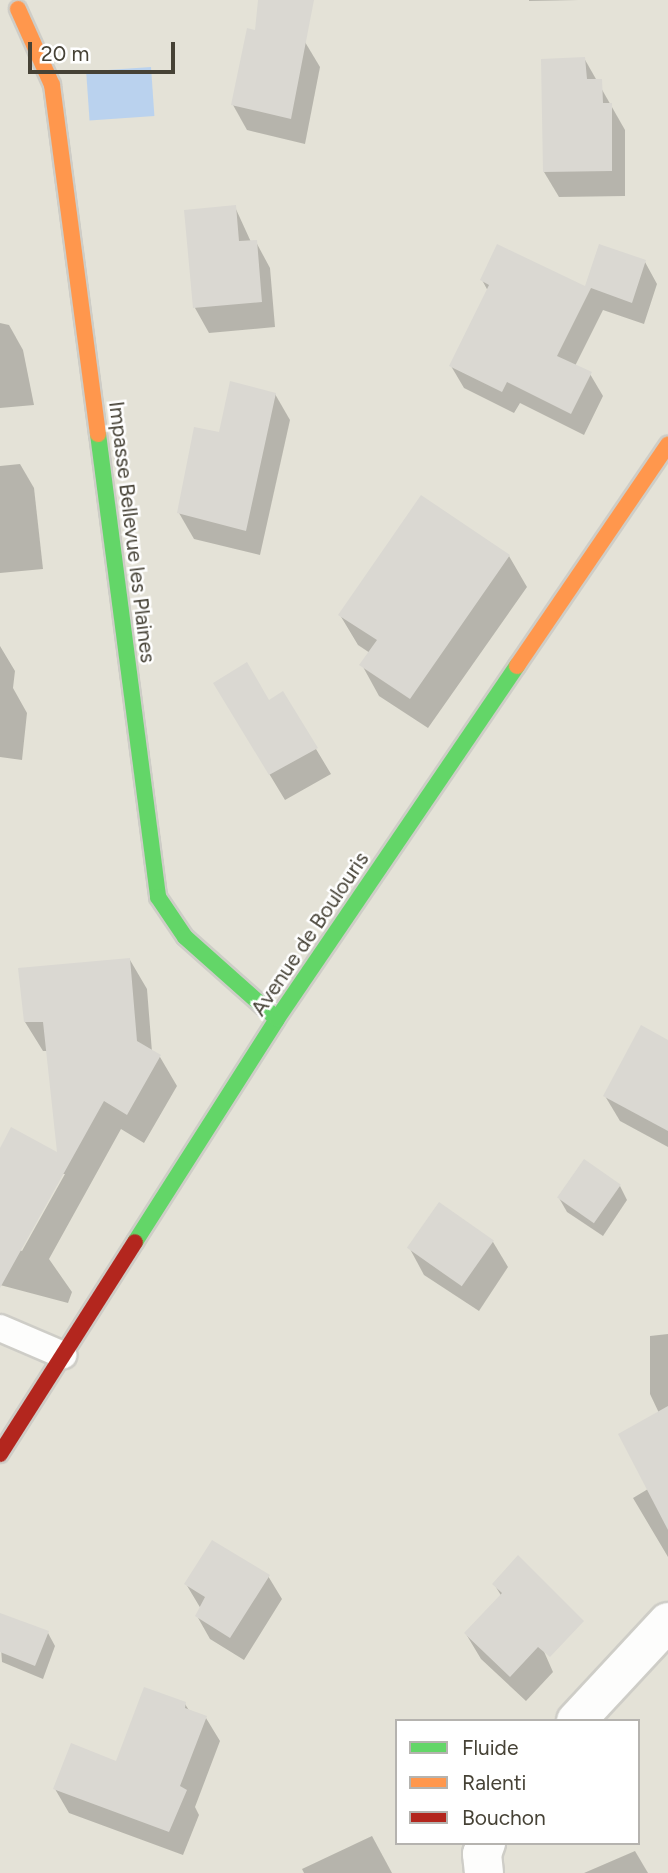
<!DOCTYPE html>
<html>
<head>
<meta charset="utf-8">
<style>
  body { margin:0 }
  #map { position:relative; width:668px; height:1873px; overflow:hidden; background:#f0efea; font-family:Figtree,sans-serif }
  div>[style] { position:absolute }
  [style*='--x'] { left:calc(var(--x)*1px); top:calc(var(--y)*1px); width:calc(var(--w)*1px); rotate:calc(var(--a)*1deg) }
  .residential>* { inset:0; background:#e4e2d7 }
  .water>* { inset:0; background:#bad2ee; transform-origin:0 0 }
  .shadow>* { inset:0; background:#0003 }
  .building>* { inset:0; background:#dad8d2; transform-origin:0 0 }
  .roads { filter:drop-shadow(2px 0 #cecdc7) drop-shadow(-2px 0 #cecdc7) drop-shadow(0 2px #cecdc7) drop-shadow(0 -2px #cecdc7) }
  .lane>* { height:26px; margin:-13px; padding:0 13px; transform-origin:13px; border-radius:13px; background:#fdfdfc }
  .street>* { height:38px; margin:-19px; padding:0 19px; transform-origin:19px; border-radius:19px; background:#fdfdfc }
  .fast>* { height:16px; margin:-8px; padding:0 8px; transform-origin:8px; border-radius:8px; background:#63d668 }
  .slow>* { height:16px; margin:-8px; padding:0 8px; transform-origin:8px; border-radius:8px; background:#ff974d }
  .jam>* { height:16px; margin:-8px; padding:0 8px; transform-origin:8px; border-radius:8px; background:#b3261e }
  span { translate:-50% -50%; white-space:nowrap; text-align:center; line-height:1.15; -webkit-text-stroke:5px #fff; paint-order:stroke }
  .street-label { font-size:21px; color:#464236 }
  .legend { position:absolute; left:395px; top:1719px; width:245px; height:126px; box-sizing:border-box; background:#fff; border:2px solid #b5b3af; margin:0; padding:9px 12px; list-style:none; font-size:21px; color:#464236 }
  .legend li { display:flex; align-items:center; gap:14px; height:35px }
  .legend b { width:35px; border:2px solid #b5b3af }
  .scale { position:absolute; left:28px; top:42px; width:147px; height:32px; box-sizing:border-box; border:4px solid #464236; border-top:0; padding-left:9px; font-size:21px; line-height:24px; white-space:nowrap; color:#464236; -webkit-text-stroke:5px #fff; paint-order:stroke }
</style>
</head>
<body>
<div id="map">
  <div class="residential">
    <div style="clip-path:polygon(evenodd,0 0,668px 0,668px 1873px,0 1873px,0 0,397px 1721px,638px 1721px,638px 1843px,397px 1843px,397px 1721px)"></div>
  </div>
  <div class="water">
    <div style="left:151px;top:67px;width:49px;height:65px;rotate:86deg"></div>
  </div>
  <div class="shadow">
    <div style="clip-path:polygon(529px 0,579px 0,529px 1px)"></div>
    <div style="clip-path:polygon(305px 42px,320px 67px,305px 144px,247px 130px,233px 105px)"></div>
    <div style="clip-path:polygon(584px 58px,625px 130px,625px 196px,559px 197px,544px 172px,543px 60px)"></div>
    <div style="clip-path:polygon(235px 207px,251px 242px,256px 242px,270px 268px,275px 327px,209px 333px,195px 308px)"></div>
    <div style="clip-path:polygon(645px 262px,657px 284px,644px 324px,603px 310px,575px 366px,590px 374px,603px 396px,584px 435px,520px 403px,514px 413px,464px 388px,451px 366px,488px 291px,482px 280px,586px 288px)"></div>
    <div style="clip-path:polygon(0 323px,9px 325px,23px 350px,34px 405px,0 408px)"></div>
    <div style="clip-path:polygon(275px 394px,290px 420px,260px 555px,194px 539px,179px 513px,220px 434px)"></div>
    <div style="clip-path:polygon(20px 464px,34px 488px,43px 569px,0 573px,0 466px)"></div>
    <div style="clip-path:polygon(509px 556px,527px 587px,428px 728px,379px 696px,362px 665px,370px 653px,358px 645px,340px 615px)"></div>
    <div style="clip-path:polygon(0 646px,15px 671px,13px 688px,27px 713px,22px 760px,0 757px)"></div>
    <div style="clip-path:polygon(283px 694px,331px 774px,285px 800px,230px 709px,268px 703px)"></div>
    <div style="clip-path:polygon(evenodd,130px 960px,147px 989px,152px 1052px,160px 1057px,177px 1086px,144px 1143px,121px 1129px,49px 1259px,72px 1292px,68px 1303px,0 1285px,0 1152px,59px 1155px,48px 1051px,43px 1051px,25px 1022px,130px 960px,61px 1174px,65px 1174px,22px 1251px,19px 1250px,61px 1174px)"></div>
    <div style="clip-path:polygon(668px 1042px,668px 1147px,620px 1121px,605px 1096px)"></div>
    <div style="clip-path:polygon(620px 1186px,627px 1200px,603px 1236px,567px 1212px,559px 1198px)"></div>
    <div style="clip-path:polygon(493px 1242px,508px 1267px,479px 1311px,424px 1275px,410px 1249px)"></div>
    <div style="clip-path:polygon(668px 1334px,668px 1557px,633px 1498px,648px 1489px,659px 1413px,650px 1394px,650px 1336px)"></div>
    <div style="clip-path:polygon(518px 1558px,538px 1638px,553px 1672px,526px 1701px,481px 1659px,466px 1634px,502px 1597px,494px 1584px)"></div>
    <div style="clip-path:polygon(268px 1576px,282px 1599px,244px 1660px,210px 1639px,197px 1616px,201px 1609px,186px 1584px)"></div>
    <div style="clip-path:polygon(0 1633px,48px 1633px,55px 1646px,43px 1679px,2px 1662px)"></div>
    <div style="clip-path:polygon(185px 1704px,190px 1712px,206px 1718px,220px 1741px,195px 1807px,199px 1815px,183px 1855px,69px 1813px,55px 1789px,117px 1764px)"></div>
    <div style="clip-path:polygon(372px 1836px,392px 1873px,304px 1873px,302px 1869px)"></div>
    <div style="clip-path:polygon(635px 1851px,648px 1873px,584px 1873px)"></div>
  </div>
  <div class="building">
    <div style="clip-path:polygon(258px 0,314px 0,291px 119px,231px 105px,247px 28px,255px 30px)"></div>
    <div style="clip-path:polygon(585px 57px,587px 79px,602px 79px,603px 103px,612px 103px,612px 171px,543px 172px,541px 59px)"></div>
    <div style="clip-path:polygon(236px 205px,239px 241px,257px 240px,262px 302px,193px 308px,184px 210px)"></div>
    <div style="clip-path:polygon(497px 244px,585px 286px,599px 244px,646px 260px,632px 303px,591px 288px,557px 356px,592px 372px,571px 414px,507px 382px,502px 392px,449px 366px,489px 285px,480px 280px)"></div>
    <div style="clip-path:polygon(230px 381px,276px 393px,246px 531px,177px 513px,194px 427px,219px 432px)"></div>
    <div style="clip-path:polygon(421px 495px,510px 555px,410px 699px,359px 665px,377px 640px,338px 615px)"></div>
    <div style="clip-path:polygon(247px 662px,269px 700px,283px 691px,318px 748px,269px 775px,213px 683px)"></div>
    <div style="clip-path:polygon(130px 958px,137px 1041px,161px 1055px,127px 1115px,104px 1101px,0 1288px,0 1148px,11px 1127px,57px 1152px,43px 1022px,24px 1022px,18px 968px)"></div>
    <div style="clip-path:polygon(641px 1025px,668px 1040px,668px 1131px,603px 1096px)"></div>
    <div style="left:584px;top:1159px;width:45px;height:47px;rotate:35deg"></div>
    <div style="left:439px;top:1202px;width:67px;height:56px;rotate:35deg"></div>
    <div style="clip-path:polygon(668px 1406px,668px 1530px,618px 1434px)"></div>
    <div style="clip-path:polygon(212px 1540px,270px 1575px,230px 1638px,195px 1616px,205px 1597px,184px 1584px)"></div>
    <div style="clip-path:polygon(518px 1555px,584px 1621px,550px 1657px,538px 1647px,510px 1677px,464px 1633px,502px 1593px,492px 1584px)"></div>
    <div style="clip-path:polygon(0 1613px,49px 1631px,35px 1666px,0 1652px)"></div>
    <div style="clip-path:polygon(144px 1687px,186px 1702px,185px 1708px,207px 1716px,180px 1786px,187px 1790px,169px 1832px,53px 1789px,71px 1743px,116px 1761px)"></div>
  </div>
  <div class="roads">
    <div class="lane">
      <div style="--x:0;--y:1328;--w:69;--a:23.2"></div>
    </div>
    <div class="street">
      <div style="--x:576;--y:1721;--w:135;--a:-47.1"></div>
      <div style="--x:484;--y:1873;--w:19;--a:-96"></div>
      <div style="--x:482;--y:1854;--w:12;--a:-70"></div>
    </div>
    <div class="fast">
      <div style="--x:98;--y:434;--w:467;--a:82.6"></div>
      <div style="--x:158;--y:897;--w:48;--a:56"></div>
      <div style="--x:185;--y:937;--w:123;--a:41.7"></div>
      <div style="--x:135;--y:1242;--w:264;--a:-57.5"></div>
      <div style="--x:277;--y:1019;--w:427;--a:-55.8"></div>
    </div>
    <div class="slow">
      <div style="--x:18;--y:9;--w:83;--a:65.9"></div>
      <div style="--x:52;--y:85;--w:352;--a:82.5"></div>
      <div style="--x:517;--y:666;--w:268;--a:-55.7"></div>
    </div>
    <div class="jam">
      <div style="--x:0;--y:1454;--w:251;--a:-57.5"></div>
    </div>
  </div>
  <div class="street-label">
    <span style="left:132px;top:532px;rotate:83deg">Impasse Bellevue les Plaines</span>
    <span style="left:310px;top:934px;rotate:-56deg">Avenue de Boulouris</span>
  </div>
  <ul class="legend">
  <li><b style="height:9px;background:#63d668"></b>Fluide</li>
  <li><b style="height:9px;background:#ff974d"></b>Ralenti</li>
  <li><b style="height:9px;background:#b3261e"></b>Bouchon</li>
  </ul>
  <div class="scale">20 m</div>
</div>
</body>
</html>
